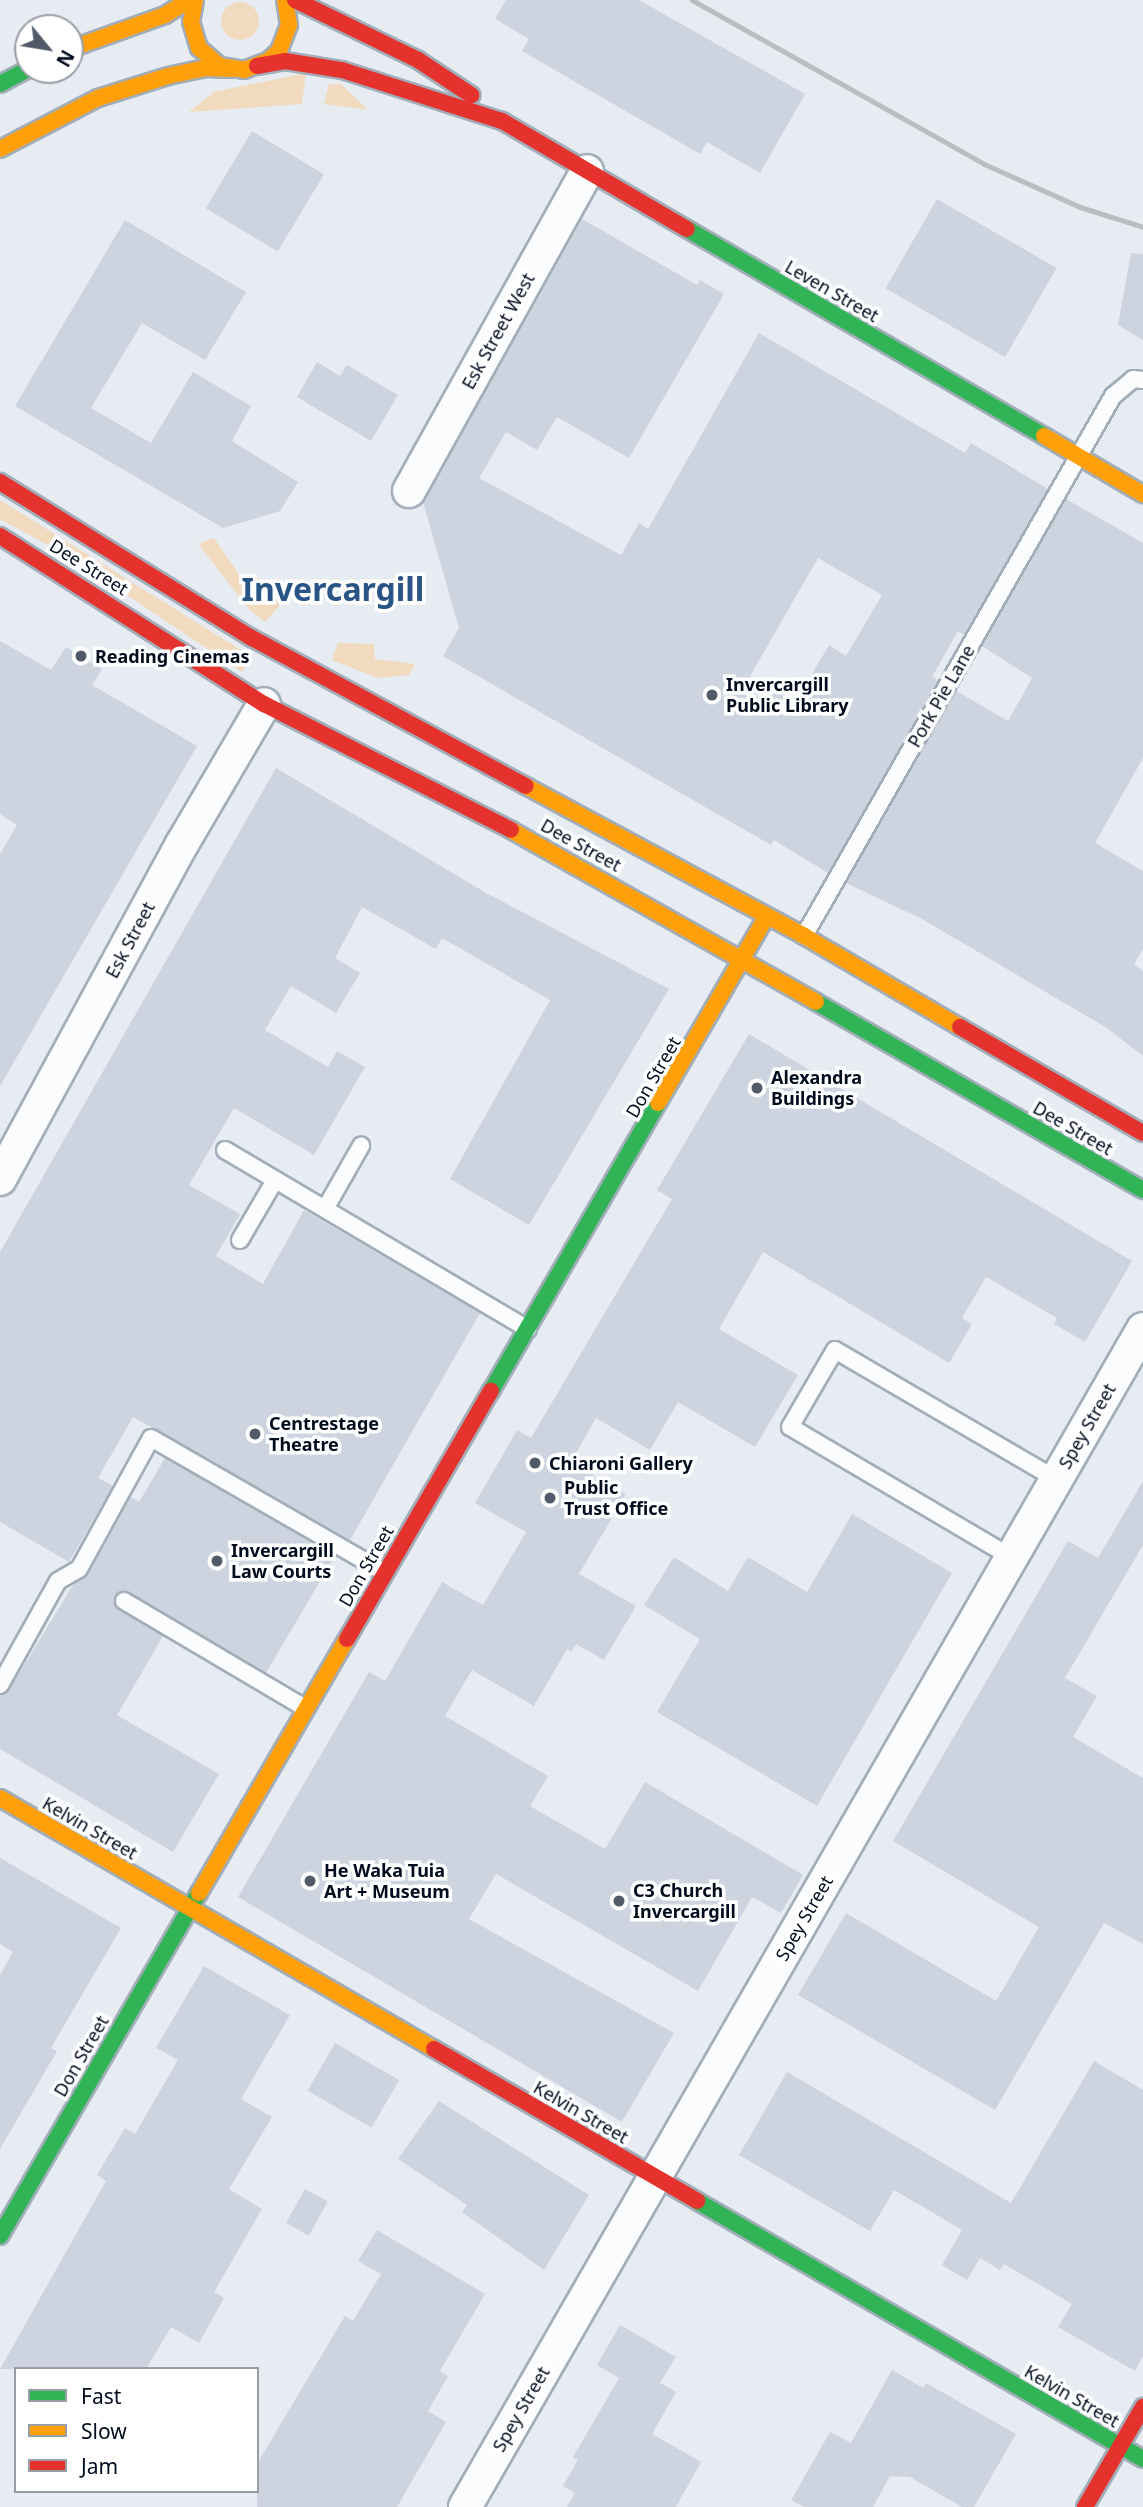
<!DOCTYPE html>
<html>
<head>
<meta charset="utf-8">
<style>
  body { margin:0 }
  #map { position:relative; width:1143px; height:2507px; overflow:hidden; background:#e6ecf2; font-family:"Noto Sans",sans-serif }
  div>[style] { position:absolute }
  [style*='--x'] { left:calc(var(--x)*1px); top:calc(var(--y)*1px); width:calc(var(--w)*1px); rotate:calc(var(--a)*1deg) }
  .green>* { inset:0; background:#f1dabe }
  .round { border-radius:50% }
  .building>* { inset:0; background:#cdd4e0; transform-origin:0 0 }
  .roads { filter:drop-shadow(2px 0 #a1adb9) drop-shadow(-2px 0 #a1adb9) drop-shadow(0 2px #a1adb9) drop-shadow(0 -2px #a1adb9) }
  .lane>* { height:16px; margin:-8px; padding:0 8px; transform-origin:8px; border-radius:8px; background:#fbfcfd }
  .street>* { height:32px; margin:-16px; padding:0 16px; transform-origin:16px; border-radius:16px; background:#fbfcfd }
  .fast>* { height:16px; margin:-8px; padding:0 8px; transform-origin:8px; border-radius:8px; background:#30b455 }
  .slow>* { height:16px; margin:-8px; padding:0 8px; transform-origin:8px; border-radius:8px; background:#ff9f0a }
  .jam>* { height:16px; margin:-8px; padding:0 8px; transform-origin:8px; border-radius:8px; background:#e5322d }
  .rail>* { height:5px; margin:-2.5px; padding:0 2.5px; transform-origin:2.5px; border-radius:2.5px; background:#bbbdc0 }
  .dots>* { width:19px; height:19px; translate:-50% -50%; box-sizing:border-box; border:4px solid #fff; border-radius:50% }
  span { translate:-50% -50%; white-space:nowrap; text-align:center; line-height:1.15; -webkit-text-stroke:7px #fff; paint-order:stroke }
  .street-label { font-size:18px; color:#000b1e }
  .poi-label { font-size:18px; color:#000b1e; font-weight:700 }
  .left { translate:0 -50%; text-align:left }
  .town-label { font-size:32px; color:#285586; font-weight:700 }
  .legend { position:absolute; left:14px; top:2367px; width:245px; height:126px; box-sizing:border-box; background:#fff; border:2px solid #999da5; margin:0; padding:9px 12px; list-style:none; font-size:21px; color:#000b1e }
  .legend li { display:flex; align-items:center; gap:14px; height:35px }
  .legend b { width:35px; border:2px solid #999da5 }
  .north { position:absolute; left:14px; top:14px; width:70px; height:70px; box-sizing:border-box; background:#fff; border:2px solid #999da5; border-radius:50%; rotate:120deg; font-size:19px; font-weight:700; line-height:28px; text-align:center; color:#000b1e }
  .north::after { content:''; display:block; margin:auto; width:24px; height:32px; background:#505a68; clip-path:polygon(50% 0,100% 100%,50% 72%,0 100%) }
</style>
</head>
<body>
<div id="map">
  <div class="green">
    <div class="round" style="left:221px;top:2px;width:38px;height:38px"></div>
    <div style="clip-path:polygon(306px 73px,302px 104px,189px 112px,214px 92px)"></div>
    <div style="clip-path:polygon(329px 84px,341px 84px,368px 110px,324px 104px)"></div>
    <div style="clip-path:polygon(0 500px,252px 657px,242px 672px,70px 557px,0 519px)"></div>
    <div style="clip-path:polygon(214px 538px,245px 583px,258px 578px,280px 605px,265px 622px,249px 609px,198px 544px)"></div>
    <div style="clip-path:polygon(338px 643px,374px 644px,375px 659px,415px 664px,409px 675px,378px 678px,332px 660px)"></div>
  </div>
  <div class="building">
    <div style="clip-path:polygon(506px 0,639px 0,805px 94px,760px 173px,707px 142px,700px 154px,522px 51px,529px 39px,495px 19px)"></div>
    <div style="left:252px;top:131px;width:84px;height:90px;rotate:31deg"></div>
    <div style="left:937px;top:199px;width:138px;height:103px;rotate:30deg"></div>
    <div style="clip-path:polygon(evenodd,582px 219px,697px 285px,700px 280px,724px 294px,629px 458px,557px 417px,537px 450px,506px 432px,479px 478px,621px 555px,639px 523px,648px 529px,759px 333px,965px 453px,971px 443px,1048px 489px,964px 635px,958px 631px,932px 677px,938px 680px,828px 873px,774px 840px,771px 845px,443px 656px,459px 628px,423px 502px,582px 219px,818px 558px,882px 595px,846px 656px,829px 645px,795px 703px,750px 676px,818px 558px)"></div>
    <div style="clip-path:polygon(125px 220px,246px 292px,205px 360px,142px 323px,91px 408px,151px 443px,193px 372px,251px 406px,232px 441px,298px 482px,280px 511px,223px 528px,15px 406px)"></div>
    <div style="clip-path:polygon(1131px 253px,1143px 254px,1143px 340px,1118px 325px)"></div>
    <div style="clip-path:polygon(317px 362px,340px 376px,347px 365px,398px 395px,371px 441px,297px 397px)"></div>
    <div style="clip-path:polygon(1066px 499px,1143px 543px,1143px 758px,1095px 843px,1143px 871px,1143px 949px,1134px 964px,1143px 971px,1143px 1056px,1107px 1028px,922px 919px,846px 883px,956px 691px,1008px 721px,1032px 678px,982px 646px)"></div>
    <div style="clip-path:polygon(0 641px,51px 670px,66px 647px,102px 669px,92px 685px,197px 746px,0 1086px,0 854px,17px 825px,0 814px)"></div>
    <div style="clip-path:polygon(276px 768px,488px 894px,669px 989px,529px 1225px,450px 1179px,550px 1000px,442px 938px,436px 949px,362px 907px,335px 958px,360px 973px,336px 1013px,291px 986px,265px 1030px,328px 1067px,337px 1051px,365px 1067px,314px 1155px,234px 1108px,189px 1185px,240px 1214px,216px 1256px,263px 1284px,304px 1210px,480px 1313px,350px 1540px,133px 1417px,98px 1478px,113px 1486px,69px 1562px,0 1522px,0 1252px)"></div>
    <div style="clip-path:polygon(749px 1034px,1132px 1261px,1085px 1342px,1054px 1324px,1057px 1318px,986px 1277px,962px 1318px,972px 1324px,949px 1363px,763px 1252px,719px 1329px,798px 1375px,755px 1447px,678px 1402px,650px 1450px,596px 1418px,571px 1462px,626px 1494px,579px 1574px,636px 1606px,604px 1660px,576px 1644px,571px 1652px,567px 1649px,534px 1706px,472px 1670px,445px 1716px,548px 1776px,530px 1806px,605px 1849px,645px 1782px,803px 1875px,781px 1913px,752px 1897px,698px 1991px,496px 1874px,469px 1919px,674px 2033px,622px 2122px,238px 1897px,369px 1672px,385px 1681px,442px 1582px,483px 1605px,526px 1532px,475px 1503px,517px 1430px,531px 1438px,672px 1199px,657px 1190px)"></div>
    <div style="clip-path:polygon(165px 1458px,335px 1556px,266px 1673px,129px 1592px,115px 1596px,118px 1610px,163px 1636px,117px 1715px,219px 1774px,173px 1852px,0 1749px,0 1695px,9px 1690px,73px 1585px,88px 1574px,131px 1497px,139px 1502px)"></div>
    <div style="clip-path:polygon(1143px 1481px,1143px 1545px,1065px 1678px,1097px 1696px,1073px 1737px,1143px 1778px,1143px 1944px,1104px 1923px,995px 2110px,798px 1995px,846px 1913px,996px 2001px,1039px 1927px,893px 1841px,1068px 1541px,1098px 1558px)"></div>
    <div style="clip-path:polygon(852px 1514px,952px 1573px,817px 1806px,657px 1712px,700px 1639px,644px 1605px,674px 1557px,728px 1591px,748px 1557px,807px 1592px)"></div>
    <div style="clip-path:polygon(0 1858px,121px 1928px,51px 2048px,57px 2051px,0 2149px,0 1975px,13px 1952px,0 1944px)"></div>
    <div style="clip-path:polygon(204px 1966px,290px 2015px,241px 2099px,272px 2117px,229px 2189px,262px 2209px,214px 2292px,224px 2298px,199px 2343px,171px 2327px,146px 2369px,0 2369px,106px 2181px,97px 2175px,125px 2128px,135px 2134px,178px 2060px,156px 2048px)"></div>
    <div style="left:335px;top:2043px;width:74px;height:55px;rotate:30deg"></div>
    <div style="clip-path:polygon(1094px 2061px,1143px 2090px,1143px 2356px,1135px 2371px,1058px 2327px,1072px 2304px,1004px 2264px,1000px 2270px,980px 2258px,967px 2280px,942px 2265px,962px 2230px,894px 2190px,870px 2231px,739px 2155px,787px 2072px,1011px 2203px)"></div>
    <div style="clip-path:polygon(439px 2101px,589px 2195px,544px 2270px,462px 2212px,467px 2205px,398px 2159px)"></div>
    <div style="left:305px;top:2189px;width:26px;height:39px;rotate:29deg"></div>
    <div style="clip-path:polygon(377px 2230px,485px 2294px,440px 2371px,448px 2376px,428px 2411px,446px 2422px,397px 2507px,257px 2507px,257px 2464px,345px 2316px,353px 2321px,381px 2274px,358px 2261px)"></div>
    <div style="clip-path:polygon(620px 2325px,676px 2357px,660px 2383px,676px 2392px,652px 2434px,701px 2462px,676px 2507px,567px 2507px,575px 2493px,563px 2486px,578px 2460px,573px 2457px,619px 2378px,597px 2365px)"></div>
    <div style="clip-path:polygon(892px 2370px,923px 2388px,926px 2383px,1016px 2434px,974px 2507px,962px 2507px,910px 2477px,890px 2476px,873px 2507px,804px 2507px,791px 2500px,830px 2432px,851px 2443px)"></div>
  </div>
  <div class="roads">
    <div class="lane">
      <div style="--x:804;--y:936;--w:622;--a:-60.22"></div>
      <div style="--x:1113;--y:396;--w:26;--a:-40"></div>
      <div style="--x:1133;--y:379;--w:10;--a:6"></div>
      <div style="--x:225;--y:1150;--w:352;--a:30.6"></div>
      <div style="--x:325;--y:1209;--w:73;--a:-60.3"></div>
      <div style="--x:240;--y:1240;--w:69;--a:-59.7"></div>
      <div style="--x:1011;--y:1557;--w:256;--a:-149.5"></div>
      <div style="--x:790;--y:1427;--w:89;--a:-59.7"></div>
      <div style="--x:835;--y:1350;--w:256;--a:30.3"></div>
      <div style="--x:124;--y:1601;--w:210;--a:30.6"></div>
      <div style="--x:0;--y:1685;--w:119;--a:-60.9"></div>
      <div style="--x:58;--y:1581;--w:24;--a:-30"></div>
      <div style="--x:79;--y:1569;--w:149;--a:-61.2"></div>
      <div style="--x:151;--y:1438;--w:269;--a:29.9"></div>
    </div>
    <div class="street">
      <div style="--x:409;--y:491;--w:366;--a:-60.9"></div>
      <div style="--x:0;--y:1179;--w:381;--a:-61.5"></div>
      <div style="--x:182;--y:844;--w:162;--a:-59.6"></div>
      <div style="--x:465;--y:2507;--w:1359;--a:-60.08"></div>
    </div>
    <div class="fast">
      <div style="--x:0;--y:84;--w:32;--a:-28"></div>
      <div style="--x:687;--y:229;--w:413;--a:30.1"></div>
      <div style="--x:816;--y:1002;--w:377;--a:29.9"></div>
      <div style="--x:491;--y:1391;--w:333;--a:-59.9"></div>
      <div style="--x:697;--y:2201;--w:515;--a:30.05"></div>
      <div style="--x:0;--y:2236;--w:397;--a:-59.9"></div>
    </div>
    <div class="slow">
      <div style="--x:195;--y:0;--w:22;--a:100"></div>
      <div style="--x:191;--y:22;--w:27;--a:73"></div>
      <div style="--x:199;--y:48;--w:28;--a:41"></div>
      <div style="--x:220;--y:66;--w:24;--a:9"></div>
      <div style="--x:244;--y:70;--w:26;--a:-21"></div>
      <div style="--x:268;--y:61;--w:15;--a:-42"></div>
      <div style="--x:279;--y:51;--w:28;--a:-69"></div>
      <div style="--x:289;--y:25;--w:25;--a:-99"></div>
      <div style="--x:70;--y:49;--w:101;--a:-19.7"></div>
      <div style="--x:165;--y:15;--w:28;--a:-32"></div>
      <div style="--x:0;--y:149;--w:110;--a:-27.5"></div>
      <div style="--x:98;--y:98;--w:73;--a:-17.4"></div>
      <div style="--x:168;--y:76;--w:39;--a:-12"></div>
      <div style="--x:206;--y:68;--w:26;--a:2"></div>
      <div style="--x:1044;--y:436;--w:115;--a:30.4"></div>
      <div style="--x:526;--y:786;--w:316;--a:28.3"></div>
      <div style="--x:804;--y:936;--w:181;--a:30.3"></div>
      <div style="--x:511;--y:830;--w:350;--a:29.4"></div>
      <div style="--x:658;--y:1103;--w:216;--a:-59.8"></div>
      <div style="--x:0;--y:1798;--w:501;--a:30.04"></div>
      <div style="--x:199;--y:1893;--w:294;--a:-59.8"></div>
    </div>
    <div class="jam">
      <div style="--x:295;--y:0;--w:137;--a:26"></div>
      <div style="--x:418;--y:60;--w:64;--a:33.4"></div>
      <div style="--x:257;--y:66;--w:28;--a:-10"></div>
      <div style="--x:285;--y:61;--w:58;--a:9"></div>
      <div style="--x:342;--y:70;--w:168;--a:17.7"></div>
      <div style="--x:502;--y:121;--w:214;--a:30.3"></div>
      <div style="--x:0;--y:482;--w:296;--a:31.8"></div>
      <div style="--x:252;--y:638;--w:311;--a:28.4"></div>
      <div style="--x:0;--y:536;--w:313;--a:32.5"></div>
      <div style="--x:264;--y:704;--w:277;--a:27"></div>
      <div style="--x:960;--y:1027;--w:211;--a:30.1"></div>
      <div style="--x:347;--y:1639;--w:287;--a:-59.9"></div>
      <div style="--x:434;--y:2049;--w:304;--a:30"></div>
      <div style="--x:1085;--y:2507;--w:116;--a:-59.9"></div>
    </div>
  </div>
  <div class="rail">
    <div style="--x:692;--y:0;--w:335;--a:29.3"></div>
    <div style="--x:984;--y:164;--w:105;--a:24.1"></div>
    <div style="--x:1080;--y:207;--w:66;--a:17.6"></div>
  </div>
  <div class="dots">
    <div style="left:81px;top:656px;background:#505a68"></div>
    <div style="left:712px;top:695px;background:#505a68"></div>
    <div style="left:757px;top:1088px;background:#505a68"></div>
    <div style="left:255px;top:1434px;background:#505a68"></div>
    <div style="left:535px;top:1463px;background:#505a68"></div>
    <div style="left:550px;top:1498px;background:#505a68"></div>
    <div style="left:217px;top:1561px;background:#505a68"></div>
    <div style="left:310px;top:1881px;background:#505a68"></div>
    <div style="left:619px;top:1901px;background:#505a68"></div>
  </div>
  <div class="street-label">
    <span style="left:832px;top:291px;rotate:30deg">Leven Street</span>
    <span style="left:498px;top:331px;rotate:-61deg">Esk Street West</span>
    <span style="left:89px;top:567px;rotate:32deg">Dee Street</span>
    <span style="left:941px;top:696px;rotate:-60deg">Pork Pie Lane</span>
    <span style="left:581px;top:845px;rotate:29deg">Dee Street</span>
    <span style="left:130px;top:940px;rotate:-62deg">Esk Street</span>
    <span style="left:653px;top:1077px;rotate:-60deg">Don Street</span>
    <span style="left:1073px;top:1128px;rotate:30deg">Dee Street</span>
    <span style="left:1087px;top:1426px;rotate:-60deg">Spey Street</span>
    <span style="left:366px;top:1566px;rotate:-60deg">Don Street</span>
    <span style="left:90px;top:1828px;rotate:30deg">Kelvin Street</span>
    <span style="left:804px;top:1918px;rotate:-60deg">Spey Street</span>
    <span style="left:81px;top:2056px;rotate:-60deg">Don Street</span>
    <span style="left:581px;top:2112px;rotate:30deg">Kelvin Street</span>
    <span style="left:1072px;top:2396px;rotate:30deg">Kelvin Street</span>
    <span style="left:521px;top:2409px;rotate:-60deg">Spey Street</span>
  </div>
  <div class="poi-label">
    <span class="left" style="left:95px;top:656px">Reading Cinemas</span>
    <span class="left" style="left:726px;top:695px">Invercargill<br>Public Library</span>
    <span class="left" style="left:771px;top:1088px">Alexandra<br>Buildings</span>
    <span class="left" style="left:269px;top:1434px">Centrestage<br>Theatre</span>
    <span class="left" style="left:549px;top:1463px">Chiaroni Gallery</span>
    <span class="left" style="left:564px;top:1498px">Public<br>Trust Office</span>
    <span class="left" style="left:231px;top:1561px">Invercargill<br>Law Courts</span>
    <span class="left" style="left:324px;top:1881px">He Waka Tuia<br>Art + Museum</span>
    <span class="left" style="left:633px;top:1901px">C3 Church<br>Invercargill</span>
  </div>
  <div class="town-label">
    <span style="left:333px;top:589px">Invercargill</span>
  </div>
  <ul class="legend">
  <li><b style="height:9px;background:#30b455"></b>Fast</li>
  <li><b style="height:9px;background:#ff9f0a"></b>Slow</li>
  <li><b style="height:9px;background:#e5322d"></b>Jam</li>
  </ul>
  <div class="north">N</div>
</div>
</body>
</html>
